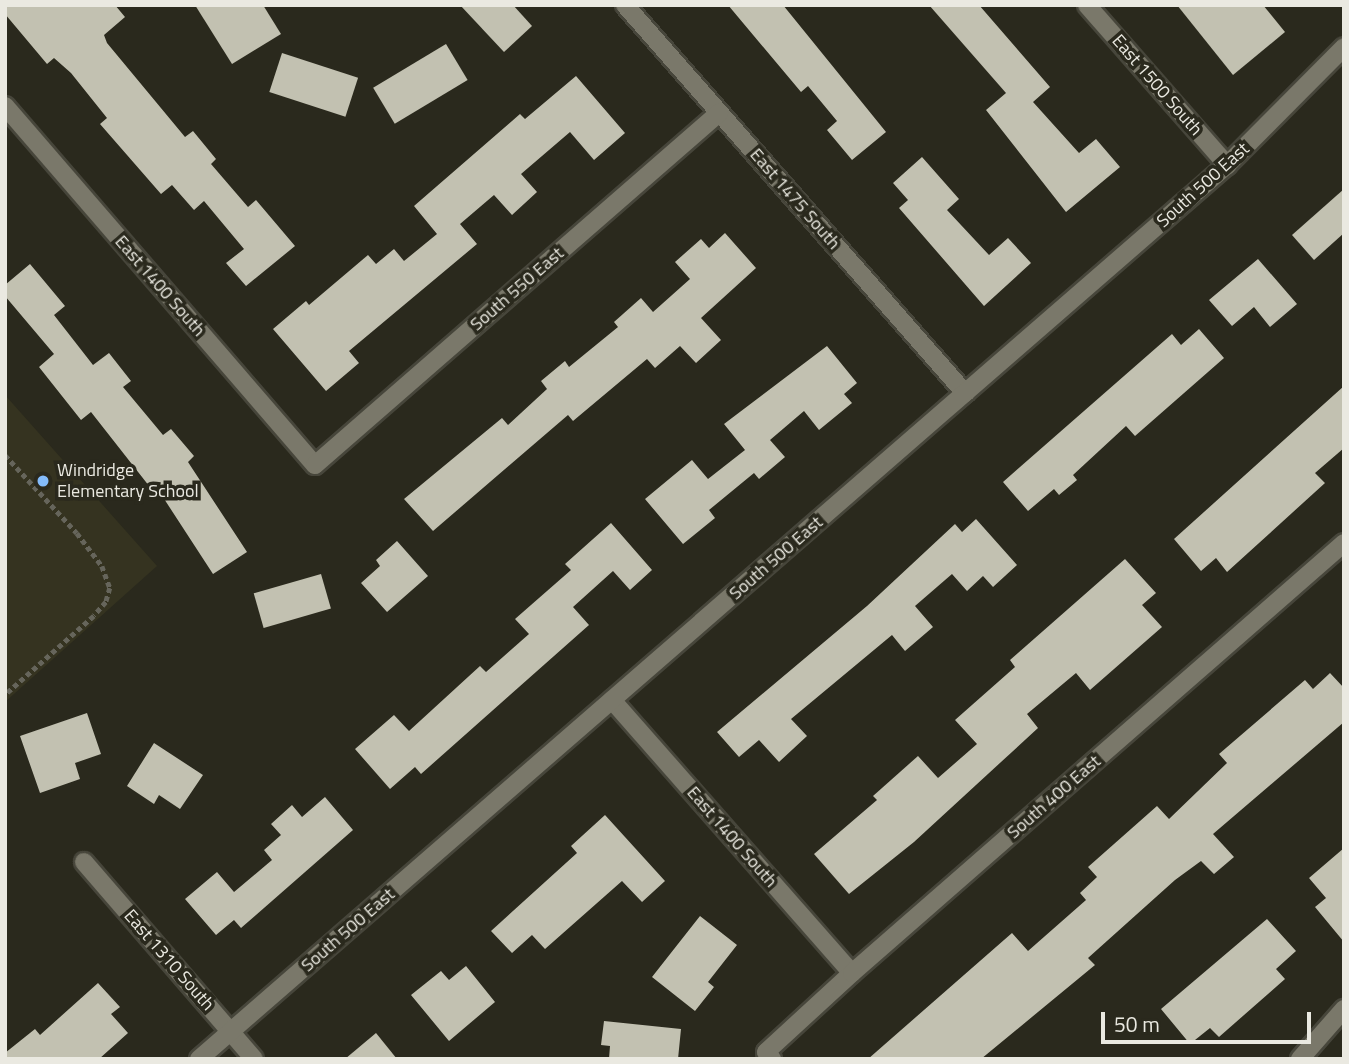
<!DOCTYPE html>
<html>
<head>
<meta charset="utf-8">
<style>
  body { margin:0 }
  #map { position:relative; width:1349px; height:1064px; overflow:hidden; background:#2a291d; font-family:"Titillium Web",sans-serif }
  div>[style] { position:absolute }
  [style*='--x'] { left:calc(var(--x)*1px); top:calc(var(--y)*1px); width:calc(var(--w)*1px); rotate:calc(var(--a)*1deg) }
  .built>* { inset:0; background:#353320 }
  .building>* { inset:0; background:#c2c1b1; transform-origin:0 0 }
  .path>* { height:4.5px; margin-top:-2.25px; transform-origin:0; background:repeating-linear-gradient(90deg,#66655b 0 5px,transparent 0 8.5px) }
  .roads { filter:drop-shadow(2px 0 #47463b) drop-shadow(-2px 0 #47463b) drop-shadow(0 2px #47463b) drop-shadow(0 -2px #47463b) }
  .minor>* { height:18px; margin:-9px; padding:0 9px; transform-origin:9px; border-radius:9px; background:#7a786a }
  .dots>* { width:19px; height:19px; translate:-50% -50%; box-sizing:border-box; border:4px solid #2a291d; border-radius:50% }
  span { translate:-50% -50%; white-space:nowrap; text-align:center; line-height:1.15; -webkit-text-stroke:7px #2a291d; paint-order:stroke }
  .street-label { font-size:18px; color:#eae9e1 }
  .poi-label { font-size:18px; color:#eae9e1 }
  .left { translate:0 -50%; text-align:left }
  .frame { position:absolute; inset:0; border:7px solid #eae9e1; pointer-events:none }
  .scale { position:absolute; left:1101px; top:1012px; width:210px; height:32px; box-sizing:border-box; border:4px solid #eae9e1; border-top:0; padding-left:9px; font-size:21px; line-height:24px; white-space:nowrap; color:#eae9e1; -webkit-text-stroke:5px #2a291d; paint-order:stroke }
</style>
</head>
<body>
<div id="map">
  <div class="built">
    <div style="clip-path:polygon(5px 395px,157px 566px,5px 702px)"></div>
  </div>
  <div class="building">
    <div style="clip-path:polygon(5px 5px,115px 5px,125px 17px,104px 35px,107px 43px,185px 137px,193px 131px,216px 159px,211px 164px,248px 207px,256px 200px,295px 246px,246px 286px,226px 263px,244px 249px,204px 201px,194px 210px,172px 185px,161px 194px,100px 124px,107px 118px,71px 73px,54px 58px,47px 64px,5px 14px)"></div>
    <div style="clip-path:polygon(195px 5px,263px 5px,281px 34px,232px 64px)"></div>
    <div style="clip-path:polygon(460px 5px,513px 5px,532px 26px,504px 52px)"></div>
    <div style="clip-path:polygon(728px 5px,783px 5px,886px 132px,852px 160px,827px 130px,837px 121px,808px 86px,801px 92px)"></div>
    <div style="clip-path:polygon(929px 5px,979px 5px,1050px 87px,1033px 102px,1079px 153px,1096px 139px,1120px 167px,1066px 212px,986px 110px,1006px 93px)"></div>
    <div style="clip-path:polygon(1177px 5px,1263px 5px,1285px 32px,1233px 75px)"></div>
    <div style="left:446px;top:44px;width:42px;height:85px;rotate:59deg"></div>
    <div style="left:282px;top:53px;width:80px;height:41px;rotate:18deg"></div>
    <div style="clip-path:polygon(576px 76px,625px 133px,594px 160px,570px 132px,521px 174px,537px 192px,512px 215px,494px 195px,460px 224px,477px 244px,349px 351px,359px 363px,326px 391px,273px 329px,306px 301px,309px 305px,368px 255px,376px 264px,394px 249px,404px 261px,437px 234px,414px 206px,520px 114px,525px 119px)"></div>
    <div style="clip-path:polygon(922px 157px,959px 199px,947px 210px,989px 255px,1008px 238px,1031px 263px,984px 306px,899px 208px,908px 200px,893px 183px)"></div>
    <div style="clip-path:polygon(1344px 189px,1344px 233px,1314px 260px,1292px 235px)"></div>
    <div style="clip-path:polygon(725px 233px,756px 268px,701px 318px,721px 340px,696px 363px,680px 346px,655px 368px,647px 359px,573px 421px,568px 415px,433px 531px,404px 499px,502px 418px,508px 425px,547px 389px,541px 381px,565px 361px,569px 367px,618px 327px,614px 322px,641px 298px,653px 312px,690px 279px,675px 262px,701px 239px,709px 248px)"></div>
    <div style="clip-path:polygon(1258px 259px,1297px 304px,1270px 327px,1254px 307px,1232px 326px,1209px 300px)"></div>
    <div style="clip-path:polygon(30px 264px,65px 306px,54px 315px,93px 365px,109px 353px,131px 381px,123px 387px,163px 435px,171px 429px,194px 456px,188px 462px,247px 552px,213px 574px,157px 488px,153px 491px,91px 412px,81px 420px,39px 367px,54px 354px,5px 296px,5px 285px)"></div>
    <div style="clip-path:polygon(1199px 329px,1224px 358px,1135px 436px,1126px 426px,1073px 475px,1077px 480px,1059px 495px,1054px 489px,1028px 511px,1003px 482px,1172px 334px,1181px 345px)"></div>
    <div style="clip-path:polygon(827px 346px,857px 383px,844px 394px,852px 403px,819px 430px,804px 411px,770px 440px,785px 457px,759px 479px,754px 473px,709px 510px,715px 518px,683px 544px,645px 499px,692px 460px,708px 479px,745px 450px,724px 424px)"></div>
    <div style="clip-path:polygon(1344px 386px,1344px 448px,1315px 473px,1325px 483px,1227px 572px,1216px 558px,1201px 571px,1174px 539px)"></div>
    <div style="clip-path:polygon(976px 519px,1017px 565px,993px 587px,983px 576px,967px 591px,952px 574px,915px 606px,933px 627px,905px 651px,892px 635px,791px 719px,807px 736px,779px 762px,759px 740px,739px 757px,717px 732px,867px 606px,955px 524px,962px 532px)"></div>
    <div style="clip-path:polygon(611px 523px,652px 570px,630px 590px,613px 571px,573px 607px,589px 625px,421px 774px,415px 767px,390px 789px,355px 749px,394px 715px,409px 731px,480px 666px,486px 672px,529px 634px,515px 619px,571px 570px,565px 564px)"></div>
    <div style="clip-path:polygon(397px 541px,428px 576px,387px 612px,361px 583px,380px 566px,376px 560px)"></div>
    <div style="clip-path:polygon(1125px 559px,1156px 593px,1142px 605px,1162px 627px,1090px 690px,1076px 673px,1027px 714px,1038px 728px,914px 842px,849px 894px,814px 854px,877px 800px,873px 796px,918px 756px,938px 778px,977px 744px,955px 720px,1015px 667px,1010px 660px)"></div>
    <div style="left:321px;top:574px;width:36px;height:70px;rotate:74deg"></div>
    <div style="clip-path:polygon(1330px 673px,1344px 688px,1344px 722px,1213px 834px,1234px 857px,1214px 874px,1201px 861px,1175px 880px,1088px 958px,1095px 965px,981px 1059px,868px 1059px,1012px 933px,1028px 951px,1086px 900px,1080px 893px,1097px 877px,1088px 867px,1157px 806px,1169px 819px,1227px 763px,1219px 754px,1305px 680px,1313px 689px)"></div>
    <div style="clip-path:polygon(87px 713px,101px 754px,75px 763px,80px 779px,40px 793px,20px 736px)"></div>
    <div style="clip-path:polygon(154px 743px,203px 775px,180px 809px,159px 795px,154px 804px,127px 786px)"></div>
    <div style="clip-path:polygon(325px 797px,353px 830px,241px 928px,234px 920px,216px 935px,185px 899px,217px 872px,234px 892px,272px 860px,264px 850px,281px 835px,271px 824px,292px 805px,302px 817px)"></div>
    <div style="clip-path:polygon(605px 815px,665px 881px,642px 902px,622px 881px,545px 949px,532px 935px,512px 953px,491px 931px,577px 853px,571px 846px)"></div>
    <div style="clip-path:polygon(1344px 848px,1344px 942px,1315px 907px,1326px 898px,1309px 878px)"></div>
    <div style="clip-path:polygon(700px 916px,737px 945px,708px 982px,714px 987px,695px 1011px,652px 977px)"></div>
    <div style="clip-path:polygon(1267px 919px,1296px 951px,1276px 969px,1285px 979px,1219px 1037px,1210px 1028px,1190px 1044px,1161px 1009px)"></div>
    <div style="clip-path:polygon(466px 966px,495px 1002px,449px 1041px,411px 995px,441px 971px,449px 980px)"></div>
    <div style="clip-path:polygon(98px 983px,120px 1007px,111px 1014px,128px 1033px,99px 1059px,5px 1059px,5px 1053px,35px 1029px,40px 1035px)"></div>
    <div style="clip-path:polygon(604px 1021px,681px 1029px,678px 1059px,609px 1059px,610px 1046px,601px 1045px)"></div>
    <div style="clip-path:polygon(376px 1033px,397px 1059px,345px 1059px)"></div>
  </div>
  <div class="path">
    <div style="--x:5;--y:455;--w:106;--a:47.3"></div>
    <div style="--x:77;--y:533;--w:41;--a:52.9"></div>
    <div style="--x:102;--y:566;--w:23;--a:70"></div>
    <div style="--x:110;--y:588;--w:15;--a:106"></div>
    <div style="--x:106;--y:602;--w:18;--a:131"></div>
    <div style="--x:94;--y:616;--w:119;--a:138.4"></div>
  </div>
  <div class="roads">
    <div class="minor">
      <div style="--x:625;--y:5;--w:516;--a:48.77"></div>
      <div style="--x:1087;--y:5;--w:213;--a:48.8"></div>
      <div style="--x:5;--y:106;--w:474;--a:49.2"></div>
      <div style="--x:315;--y:465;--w:536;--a:-41.07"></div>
      <div style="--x:612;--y:700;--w:363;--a:48.7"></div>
      <div style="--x:84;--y:862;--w:260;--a:49.2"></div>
      <div style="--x:199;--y:1059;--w:1362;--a:-41.01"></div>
      <div style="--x:1227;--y:165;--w:166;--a:-45.2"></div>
      <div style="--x:772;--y:1059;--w:9;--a:-131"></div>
      <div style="--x:766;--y:1052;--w:117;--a:-42.6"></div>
      <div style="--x:852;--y:973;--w:653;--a:-41.15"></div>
      <div style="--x:1300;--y:1059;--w:67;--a:-48.7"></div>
    </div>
  </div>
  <div class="dots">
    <div style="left:43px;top:481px;background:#84bcfb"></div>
  </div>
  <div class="street-label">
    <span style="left:1157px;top:85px;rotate:49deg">East 1500 South</span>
    <span style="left:1203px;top:185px;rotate:-42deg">South 500 East</span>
    <span style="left:795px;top:199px;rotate:49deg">East 1475 South</span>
    <span style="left:160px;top:286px;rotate:49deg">East 1400 South</span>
    <span style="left:517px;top:289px;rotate:-41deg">South 550 East</span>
    <span style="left:776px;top:558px;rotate:-41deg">South 500 East</span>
    <span style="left:1054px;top:797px;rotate:-41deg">South 400 East</span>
    <span style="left:732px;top:837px;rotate:49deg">East 1400 South</span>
    <span style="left:348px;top:930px;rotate:-41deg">South 500 East</span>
    <span style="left:169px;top:960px;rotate:49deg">East 1310 South</span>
  </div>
  <div class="poi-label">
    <span class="left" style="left:57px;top:481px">Windridge<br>Elementary School</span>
  </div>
  <div class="frame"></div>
  <div class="scale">50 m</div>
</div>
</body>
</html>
